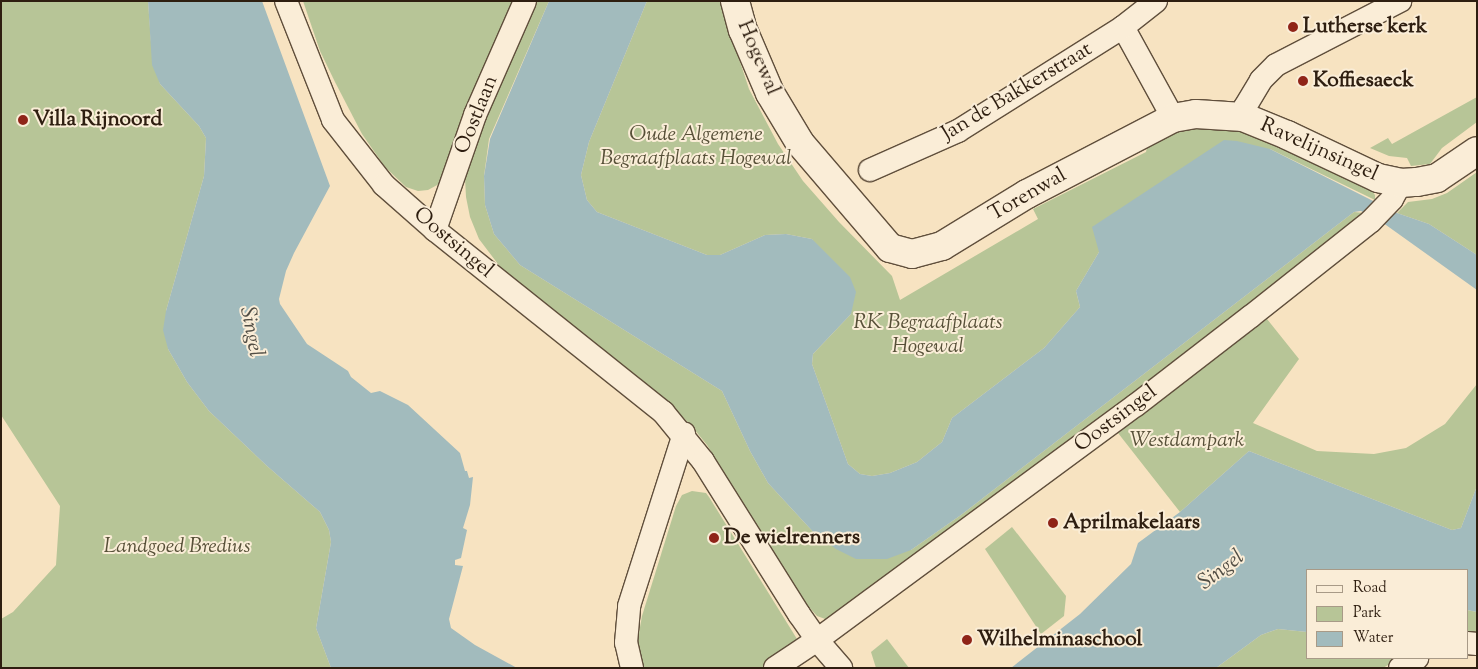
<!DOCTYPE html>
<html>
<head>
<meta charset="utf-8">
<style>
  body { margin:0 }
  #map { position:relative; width:1478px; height:669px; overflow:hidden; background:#f7e3c1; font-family:"Sorts Mill Goudy",serif }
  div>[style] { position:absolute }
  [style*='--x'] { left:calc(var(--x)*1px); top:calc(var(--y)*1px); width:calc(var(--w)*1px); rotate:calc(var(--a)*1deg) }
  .green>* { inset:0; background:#b7c597 }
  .water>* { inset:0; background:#a2bbbd }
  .roads { filter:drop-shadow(1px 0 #604f3c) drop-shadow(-1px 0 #604f3c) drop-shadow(0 1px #604f3c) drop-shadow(0 -1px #604f3c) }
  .street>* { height:22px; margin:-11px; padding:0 11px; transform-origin:11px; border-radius:11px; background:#faedd7 }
  .secondary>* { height:28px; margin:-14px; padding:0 14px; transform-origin:14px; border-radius:14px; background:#faedd7 }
  .dots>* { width:14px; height:14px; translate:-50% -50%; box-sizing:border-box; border:2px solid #faedd7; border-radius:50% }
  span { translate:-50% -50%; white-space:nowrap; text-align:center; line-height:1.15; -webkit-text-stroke:4px #faedd7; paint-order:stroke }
  .poi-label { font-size:21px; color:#2e1e10; font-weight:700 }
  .left { translate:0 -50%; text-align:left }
  .street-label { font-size:21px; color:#2e1e10 }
  .park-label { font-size:21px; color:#575038; font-style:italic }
  .water-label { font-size:22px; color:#514d44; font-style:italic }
  .frame { position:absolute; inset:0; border:2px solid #2e1e10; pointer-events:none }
  .legend { position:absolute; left:1306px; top:569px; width:162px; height:90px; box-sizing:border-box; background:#faedd7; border:1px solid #a89a87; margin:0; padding:6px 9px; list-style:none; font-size:15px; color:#2e1e10 }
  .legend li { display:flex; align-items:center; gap:10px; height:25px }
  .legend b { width:25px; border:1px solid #a89a87 }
</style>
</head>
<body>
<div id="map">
  <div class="green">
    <div style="clip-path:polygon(1px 1px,148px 1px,151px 42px,160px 84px,199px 126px,206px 138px,204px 176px,166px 311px,168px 349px,187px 382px,209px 411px,267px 466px,320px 512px,329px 530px,331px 542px,316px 628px,331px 668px,1px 668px,1px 619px,13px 612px,56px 565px,60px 506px,1px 415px)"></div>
    <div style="clip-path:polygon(303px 1px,515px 1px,448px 168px,439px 184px,428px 190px,418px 191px,406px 187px,385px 167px,362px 134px,335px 82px,320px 51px)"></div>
    <div style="clip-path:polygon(536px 1px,549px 1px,489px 139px,484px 176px,485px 205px,494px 234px,520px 265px,722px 391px,750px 451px,768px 483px,816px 535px,911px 550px,961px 515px,1354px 212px,1364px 213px,1184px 363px,828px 620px,817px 616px,808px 606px,707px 445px,694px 429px,677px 411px,504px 272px,479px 239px,470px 217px,466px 197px,465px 178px,470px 158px)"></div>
    <div style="clip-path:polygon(647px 1px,720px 1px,749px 89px,778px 144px,803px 181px,839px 222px,892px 276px,900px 300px,1038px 219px,1033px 209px,1146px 152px,1148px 142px,1169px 134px,1197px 129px,1198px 124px,1233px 127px,1273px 140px,1367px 185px,1375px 195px,1375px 200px,1270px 149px,1099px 252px,1076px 291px,1080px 307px,1044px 348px,952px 418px,942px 442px,917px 462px,890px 473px,872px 476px,860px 474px,848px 464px,812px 364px,813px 354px,851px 314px,812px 239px,786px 234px,765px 235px,720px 255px,707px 255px,597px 212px,587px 200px,581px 175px,589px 142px)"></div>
    <div style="clip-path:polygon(1477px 97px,1477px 122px,1442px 148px,1430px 164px,1411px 166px,1407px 158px,1389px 156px,1370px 148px,1388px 138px,1392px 144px)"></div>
    <div style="clip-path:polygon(1477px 172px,1477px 255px,1429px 224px,1397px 213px,1408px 202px,1432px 199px,1447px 193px)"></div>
    <div style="clip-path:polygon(1267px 319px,1299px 359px,1253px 423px,1317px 451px,1374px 454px,1406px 448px,1445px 424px,1477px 384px,1477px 486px,1461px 528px,1452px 530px,1249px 451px,1180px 512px,1118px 433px)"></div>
    <div style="clip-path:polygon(692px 491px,706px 493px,709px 497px,797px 639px,796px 649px,764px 668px,640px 668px,637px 644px,642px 616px,676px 506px,682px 495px)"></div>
    <div style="clip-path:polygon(1012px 527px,1066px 596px,1064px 616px,1041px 634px,985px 549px)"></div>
    <div style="clip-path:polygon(1467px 610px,1477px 612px,1477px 634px,1467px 632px)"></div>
    <div style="clip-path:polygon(1278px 629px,1307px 632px,1307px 658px,1400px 658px,1383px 668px,1216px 668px,1261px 635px)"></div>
    <div style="clip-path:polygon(887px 639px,909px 668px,876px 668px,871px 652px)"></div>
  </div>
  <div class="water">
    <div style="clip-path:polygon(148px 1px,262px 1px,330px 186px,294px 253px,286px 271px,279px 299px,280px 304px,307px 344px,348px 371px,351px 377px,371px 393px,380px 391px,408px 405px,460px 453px,465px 471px,467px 471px,469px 478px,473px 477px,470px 505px,463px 528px,467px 530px,461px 558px,455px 560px,455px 565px,463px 566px,449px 619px,451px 628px,475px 645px,517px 668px,331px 668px,316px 628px,331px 542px,329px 530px,320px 512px,267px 466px,209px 411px,187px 382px,168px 349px,163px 330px,166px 311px,204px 176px,206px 138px,199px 126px,160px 84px,152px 65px)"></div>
    <div style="clip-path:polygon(549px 1px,647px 1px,589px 142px,581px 175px,587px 200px,597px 212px,707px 255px,720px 255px,765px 235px,786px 234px,812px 239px,850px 277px,856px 292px,851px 314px,813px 354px,812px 364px,848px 464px,860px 474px,872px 476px,890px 473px,917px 462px,942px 442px,952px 418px,1044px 348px,1080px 307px,1076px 291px,1099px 252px,1092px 227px,1224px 140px,1237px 141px,1270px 149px,1397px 213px,1429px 224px,1477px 255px,1477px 290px,1386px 225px,1361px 211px,1354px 212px,961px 515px,911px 550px,887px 559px,856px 559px,836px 549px,816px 535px,768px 483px,750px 451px,722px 391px,520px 265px,494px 234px,485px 205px,484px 176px,490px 139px)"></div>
    <div style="clip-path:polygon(1249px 451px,1452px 530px,1461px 528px,1477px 486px,1477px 612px,1467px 610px,1467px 570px,1307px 570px,1307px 632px,1278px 629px,1261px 635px,1216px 668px,1011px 668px,1080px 614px,1131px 564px,1138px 543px,1180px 512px)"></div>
  </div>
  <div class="roads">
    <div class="street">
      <div style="--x:286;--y:1;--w:128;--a:68.4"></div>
      <div style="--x:333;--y:120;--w:83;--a:51.9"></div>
      <div style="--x:384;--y:185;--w:68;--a:41.4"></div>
      <div style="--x:435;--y:230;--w:292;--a:38.6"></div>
      <div style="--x:663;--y:412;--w:63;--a:50.8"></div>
      <div style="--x:703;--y:461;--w:181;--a:57.9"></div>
      <div style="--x:799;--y:614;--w:32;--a:55"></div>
      <div style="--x:817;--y:640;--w:37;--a:49"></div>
      <div style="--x:1123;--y:27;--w:104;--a:61.2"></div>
      <div style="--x:1243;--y:117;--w:10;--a:-79"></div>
      <div style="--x:1245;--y:107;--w:31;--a:-59"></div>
      <div style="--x:1261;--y:80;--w:21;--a:-45"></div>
      <div style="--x:1276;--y:65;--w:140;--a:-27.3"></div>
      <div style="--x:870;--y:170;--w:96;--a:-23.9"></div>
      <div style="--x:958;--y:131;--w:195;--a:-32.2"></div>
      <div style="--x:1123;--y:27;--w:42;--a:-38.2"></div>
      <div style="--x:435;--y:230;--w:122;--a:-70.8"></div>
      <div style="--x:475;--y:115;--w:124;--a:-66.3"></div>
      <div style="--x:1467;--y:643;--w:10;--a:6"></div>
      <div style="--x:632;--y:668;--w:26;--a:-103"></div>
      <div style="--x:626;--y:643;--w:37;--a:-85"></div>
      <div style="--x:629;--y:606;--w:181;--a:-72.3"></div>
      <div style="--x:775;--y:668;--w:50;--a:-33.7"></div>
      <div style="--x:817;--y:640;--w:396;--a:-36.4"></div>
      <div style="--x:1136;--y:405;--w:144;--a:-37.7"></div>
      <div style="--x:1250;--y:317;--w:154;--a:-38.4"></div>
      <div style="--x:1371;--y:221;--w:30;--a:-46"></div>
      <div style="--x:1392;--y:199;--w:18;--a:-61"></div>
      <div style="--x:1400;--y:668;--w:20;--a:-30"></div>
    </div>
    <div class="secondary">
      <div style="--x:735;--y:1;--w:30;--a:75"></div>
      <div style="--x:743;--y:30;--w:69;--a:66.8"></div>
      <div style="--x:770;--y:93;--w:58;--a:59"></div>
      <div style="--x:800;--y:143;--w:138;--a:49.4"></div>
      <div style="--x:890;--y:248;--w:23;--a:15"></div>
      <div style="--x:912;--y:254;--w:31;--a:-15"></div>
      <div style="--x:942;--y:246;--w:100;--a:-31.5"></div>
      <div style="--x:1027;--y:194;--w:165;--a:-27.5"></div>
      <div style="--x:1173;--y:118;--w:23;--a:-10"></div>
      <div style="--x:1196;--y:114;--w:47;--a:3.7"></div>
      <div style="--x:1243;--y:117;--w:48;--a:22.2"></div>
      <div style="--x:1287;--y:135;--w:101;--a:25.3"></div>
      <div style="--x:1378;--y:178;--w:24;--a:12"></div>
      <div style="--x:1401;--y:183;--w:16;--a:-4"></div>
      <div style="--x:1417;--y:182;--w:20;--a:-11"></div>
      <div style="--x:1437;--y:178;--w:48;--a:-34"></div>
    </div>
  </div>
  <div class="dots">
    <div style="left:1293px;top:27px;background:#8f2418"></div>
    <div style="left:1303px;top:81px;background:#8f2418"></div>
    <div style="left:23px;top:120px;background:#8f2418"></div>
    <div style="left:1053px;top:523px;background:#8f2418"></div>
    <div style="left:714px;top:538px;background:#8f2418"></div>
    <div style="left:967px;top:640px;background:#8f2418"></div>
  </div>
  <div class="poi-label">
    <span class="left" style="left:1303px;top:27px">Lutherse kerk</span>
    <span class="left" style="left:1313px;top:81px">Koffiesaeck</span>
    <span class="left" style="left:33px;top:120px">Villa Rijnoord</span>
    <span class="left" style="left:1063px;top:523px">Aprilmakelaars</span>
    <span class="left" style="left:724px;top:538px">De wielrenners</span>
    <span class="left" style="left:977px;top:640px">Wilhelminaschool</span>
  </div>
  <div class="street-label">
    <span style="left:758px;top:58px;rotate:67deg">Hogewal</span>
    <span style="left:1017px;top:92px;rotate:-31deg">Jan de Bakkerstraat</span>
    <span style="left:477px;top:115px;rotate:-68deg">Oostlaan</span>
    <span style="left:1319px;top:150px;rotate:24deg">Ravelijnsingel</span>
    <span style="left:1028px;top:195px;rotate:-30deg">Torenwal</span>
    <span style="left:453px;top:243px;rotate:40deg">Oostsingel</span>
    <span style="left:1116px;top:419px;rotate:-37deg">Oostsingel</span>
  </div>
  <div class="park-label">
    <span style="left:696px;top:147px">Oude Algemene<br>Begraafplaats Hogewal</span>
    <span style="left:928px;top:335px">RK Begraafplaats<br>Hogewal</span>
    <span style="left:1187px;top:441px">Westdampark</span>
    <span style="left:177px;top:547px">Landgoed Bredius</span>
  </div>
  <div class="water-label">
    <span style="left:250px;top:332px;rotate:79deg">Singel</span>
    <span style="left:1222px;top:571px;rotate:-37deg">Singel</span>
  </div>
  <div class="frame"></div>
  <ul class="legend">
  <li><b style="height:6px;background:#faedd7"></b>Road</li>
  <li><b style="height:14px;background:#b7c597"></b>Park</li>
  <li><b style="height:14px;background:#a2bbbd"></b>Water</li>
  </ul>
</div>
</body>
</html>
